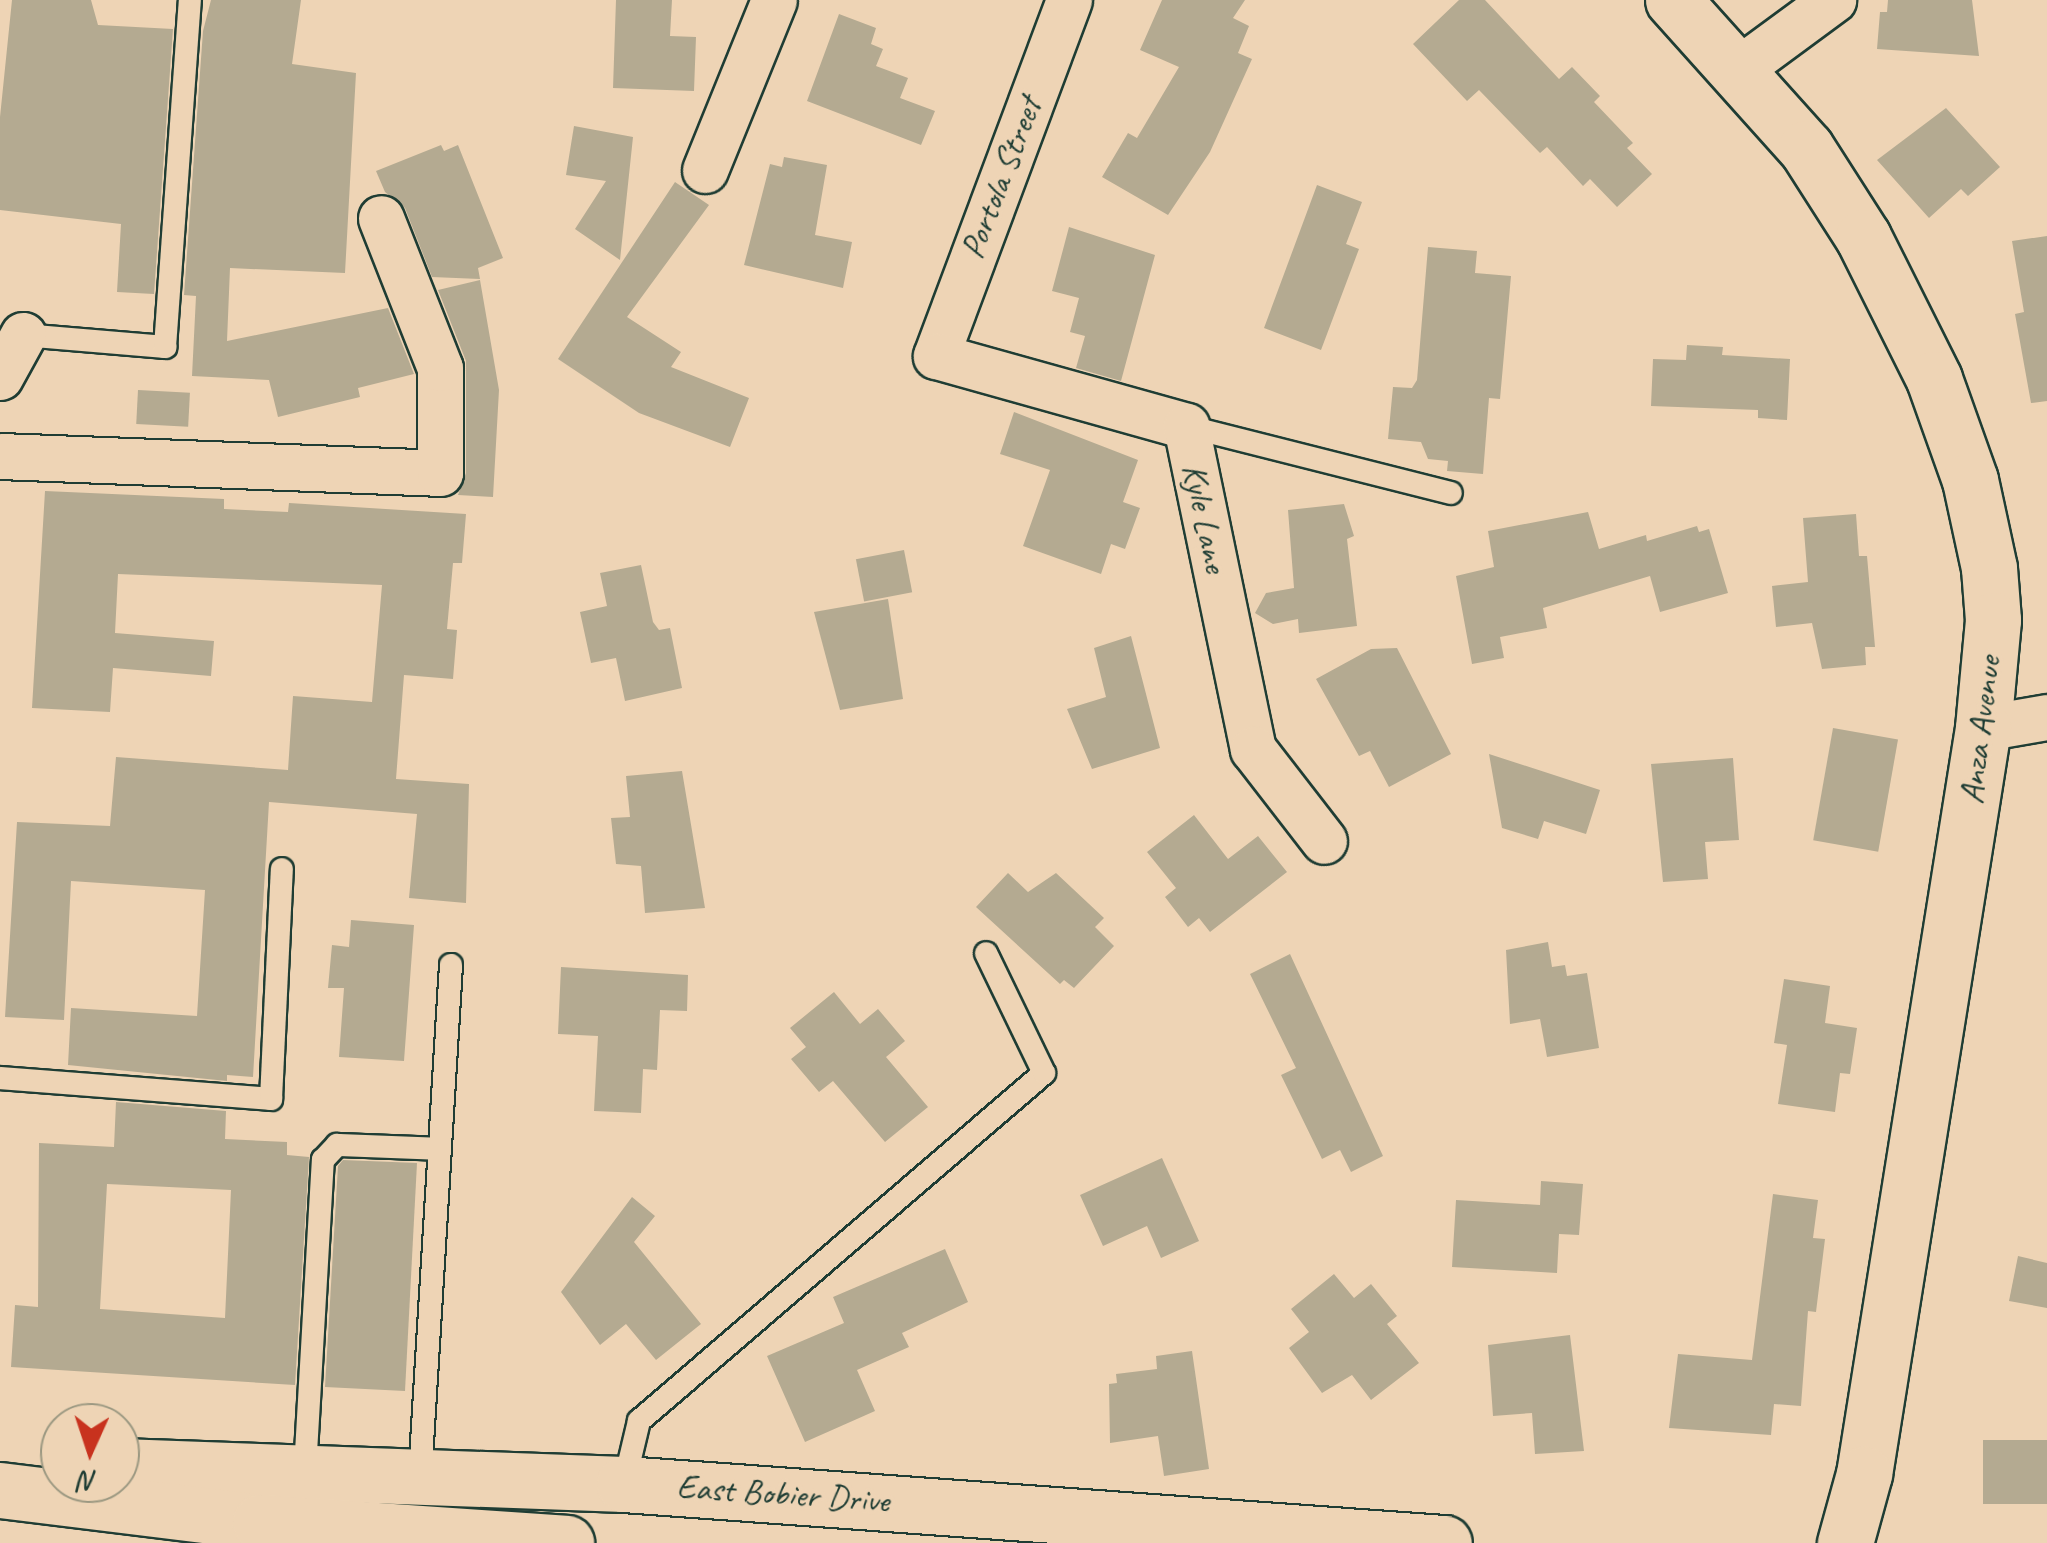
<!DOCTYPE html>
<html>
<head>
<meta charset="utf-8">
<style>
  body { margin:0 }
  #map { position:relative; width:2047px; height:1543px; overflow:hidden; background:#eed4b5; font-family:Caveat,sans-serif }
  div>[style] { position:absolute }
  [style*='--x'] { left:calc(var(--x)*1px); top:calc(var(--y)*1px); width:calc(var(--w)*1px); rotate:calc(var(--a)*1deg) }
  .building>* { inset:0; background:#b4aa91; transform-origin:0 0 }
  .roads { filter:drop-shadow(2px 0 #1f3d34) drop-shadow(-2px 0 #1f3d34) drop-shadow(0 2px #1f3d34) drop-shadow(0 -2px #1f3d34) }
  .service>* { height:22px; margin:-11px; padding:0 11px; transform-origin:11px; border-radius:11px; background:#eed4b5 }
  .minor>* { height:45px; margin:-22.5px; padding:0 22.5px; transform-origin:22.5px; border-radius:22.5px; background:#eed4b5 }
  .tertiary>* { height:55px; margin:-27.5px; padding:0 27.5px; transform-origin:27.5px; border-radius:27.5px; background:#eed4b5 }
  .secondary>* { height:55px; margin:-27.5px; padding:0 27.5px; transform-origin:27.5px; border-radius:27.5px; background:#eed4b5 }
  span { translate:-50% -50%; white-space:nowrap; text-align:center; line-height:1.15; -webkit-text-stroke:8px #eed4b5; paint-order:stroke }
  .street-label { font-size:35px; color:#1f3d34 }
  .north { position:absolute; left:40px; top:1403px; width:100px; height:100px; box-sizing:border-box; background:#eed4b5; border:2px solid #9b9881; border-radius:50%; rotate:183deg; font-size:28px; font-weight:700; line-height:40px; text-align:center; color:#1f3d34 }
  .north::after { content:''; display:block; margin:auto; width:35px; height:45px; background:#c8321e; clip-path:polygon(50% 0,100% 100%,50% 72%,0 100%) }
</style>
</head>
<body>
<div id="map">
  <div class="building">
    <div style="clip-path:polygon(12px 0,91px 0,98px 25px,173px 29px,154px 294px,117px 292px,121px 224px,0 210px,0 117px)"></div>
    <div style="clip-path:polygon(211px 0,301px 0,292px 64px,356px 73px,345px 273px,230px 268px,227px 341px,388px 308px,414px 374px,358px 388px,360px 397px,278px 417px,269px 380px,192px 376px,196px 296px,184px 295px,203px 31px)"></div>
    <div style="clip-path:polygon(616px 0,672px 0,670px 36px,696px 37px,694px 91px,613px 88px)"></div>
    <div style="clip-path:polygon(1162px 0,1245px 0,1233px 18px,1249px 26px,1238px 53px,1252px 59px,1210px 152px,1168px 215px,1102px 177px,1128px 133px,1137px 138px,1179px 67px,1140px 50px)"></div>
    <div style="clip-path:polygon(1459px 0,1485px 0,1559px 79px,1572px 67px,1600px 96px,1594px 102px,1633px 143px,1627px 148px,1652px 174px,1617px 207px,1590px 179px,1583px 186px,1547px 147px,1540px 153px,1479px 90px,1467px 101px,1413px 44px)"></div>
    <div style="clip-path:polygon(1888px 0,1972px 0,1979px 56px,1877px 49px,1880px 12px,1887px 12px)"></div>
    <div style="clip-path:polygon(839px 14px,876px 28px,871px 44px,883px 49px,876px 66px,908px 78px,900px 98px,935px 111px,921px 145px,807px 101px)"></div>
    <div style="clip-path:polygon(1946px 108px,2000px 167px,1968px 196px,1961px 189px,1929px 218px,1877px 160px)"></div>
    <div style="clip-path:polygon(574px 126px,633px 137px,620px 260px,575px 229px,606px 181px,566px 175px)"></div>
    <div style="clip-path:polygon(441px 145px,444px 151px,458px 145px,503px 258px,478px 268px,480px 279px,432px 277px,405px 208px,385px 192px,376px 171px)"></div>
    <div style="clip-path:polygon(784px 157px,827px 165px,815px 235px,852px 242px,843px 288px,744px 265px,770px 164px,782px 167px)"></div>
    <div style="clip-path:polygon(675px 182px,709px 205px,627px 317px,681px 352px,671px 367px,749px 398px,730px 447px,639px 413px,558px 359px)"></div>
    <div style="clip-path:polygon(1317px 185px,1362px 202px,1346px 244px,1359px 249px,1321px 350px,1264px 328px)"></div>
    <div style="clip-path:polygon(1069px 227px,1155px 255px,1121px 381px,1076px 368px,1085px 336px,1070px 332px,1079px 298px,1052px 291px)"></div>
    <div style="clip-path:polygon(2047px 236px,2047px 401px,2031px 403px,2015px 314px,2024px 312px,2012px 241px)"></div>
    <div style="clip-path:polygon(1428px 247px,1477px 251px,1475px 273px,1511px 276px,1500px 399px,1489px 398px,1483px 474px,1447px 471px,1448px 461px,1428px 459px,1421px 442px,1388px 439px,1393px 387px,1412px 388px,1417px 380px)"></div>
    <div style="clip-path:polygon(480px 280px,499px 390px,493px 497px,458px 495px,466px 473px,466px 361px,438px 290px)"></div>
    <div style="clip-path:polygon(1687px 345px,1723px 347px,1722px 355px,1790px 359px,1787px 420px,1758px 418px,1758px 410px,1651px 406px,1653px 359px,1686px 360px)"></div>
    <div style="left:138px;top:390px;width:52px;height:34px;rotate:3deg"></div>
    <div style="clip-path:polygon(1014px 412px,1138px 460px,1123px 502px,1140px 508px,1125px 549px,1111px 544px,1101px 574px,1023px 546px,1050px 470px,1000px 454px)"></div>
    <div style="clip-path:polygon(45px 491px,224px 499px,224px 509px,288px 512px,289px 503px,466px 514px,462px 563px,453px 563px,447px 629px,457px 630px,453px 679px,404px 675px,396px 779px,469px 784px,466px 903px,409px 898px,417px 814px,269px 802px,253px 1077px,227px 1075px,227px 1081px,68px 1065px,71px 1008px,197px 1016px,205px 890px,71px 881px,64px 1020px,5px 1017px,17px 822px,110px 826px,116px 757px,288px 770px,293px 696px,372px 702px,382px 585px,118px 574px,115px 633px,214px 641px,211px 676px,113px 668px,110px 712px,32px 708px)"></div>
    <div style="clip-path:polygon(1344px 504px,1354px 536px,1347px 539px,1357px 626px,1299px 633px,1298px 619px,1273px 624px,1255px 613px,1266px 593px,1294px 588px,1288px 510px)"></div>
    <div style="clip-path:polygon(1588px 512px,1599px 549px,1646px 535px,1647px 541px,1697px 526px,1699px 532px,1709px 529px,1728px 593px,1660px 612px,1650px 576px,1543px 608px,1547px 628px,1500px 637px,1504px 658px,1472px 664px,1456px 576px,1494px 567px,1488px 531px)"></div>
    <div style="clip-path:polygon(1856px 514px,1859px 556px,1867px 556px,1875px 647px,1865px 647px,1866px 665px,1822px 669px,1812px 623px,1776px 627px,1772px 586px,1808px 582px,1803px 518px)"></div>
    <div style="left:904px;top:550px;width:43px;height:49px;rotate:79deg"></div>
    <div style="clip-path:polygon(641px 565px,653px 622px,659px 630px,670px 628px,682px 688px,625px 701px,616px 658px,591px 663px,580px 612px,607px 606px,600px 573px)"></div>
    <div style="clip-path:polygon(888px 599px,903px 699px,840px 710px,814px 612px)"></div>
    <div style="clip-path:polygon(1131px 636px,1160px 748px,1092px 769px,1067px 709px,1106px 697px,1094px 648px)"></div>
    <div style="clip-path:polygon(1397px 648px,1451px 754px,1389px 787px,1370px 751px,1359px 756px,1316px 679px,1371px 649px)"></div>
    <div style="left:1833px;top:728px;width:66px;height:114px;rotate:10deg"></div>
    <div style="clip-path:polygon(1489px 754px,1600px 790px,1586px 834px,1544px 821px,1538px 839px,1502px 828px)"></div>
    <div style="clip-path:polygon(1733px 758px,1739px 840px,1705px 842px,1708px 879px,1663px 882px,1651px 764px)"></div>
    <div style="clip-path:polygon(682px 771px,705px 908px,645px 913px,641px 866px,616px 864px,611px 818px,630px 817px,626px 776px)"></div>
    <div style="clip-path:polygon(1194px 815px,1228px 859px,1258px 836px,1287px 872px,1210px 932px,1199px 918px,1188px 927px,1165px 897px,1176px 888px,1147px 852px)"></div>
    <div style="clip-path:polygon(1008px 873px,1028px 892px,1056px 873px,1104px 918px,1095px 927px,1114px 946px,1074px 988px,1064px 980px,1060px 984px,976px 907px)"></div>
    <div style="clip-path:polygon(351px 920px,414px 925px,404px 1061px,339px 1057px,344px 988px,328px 988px,332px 945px,349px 947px)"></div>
    <div style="clip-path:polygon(1548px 942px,1552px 967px,1565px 965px,1567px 976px,1587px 973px,1599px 1048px,1547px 1057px,1540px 1019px,1510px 1024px,1506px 950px)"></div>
    <div style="clip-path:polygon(1290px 954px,1383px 1156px,1351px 1172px,1340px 1150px,1322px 1159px,1281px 1075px,1296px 1068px,1250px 974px)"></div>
    <div style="clip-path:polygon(561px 967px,688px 975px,687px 1011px,660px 1010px,657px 1070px,643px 1069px,641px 1113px,594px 1111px,598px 1036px,558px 1034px)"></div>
    <div style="clip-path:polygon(1784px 979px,1830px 986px,1825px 1023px,1857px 1028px,1850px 1074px,1840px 1073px,1835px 1112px,1778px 1104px,1787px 1045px,1774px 1043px)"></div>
    <div style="clip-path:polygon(834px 992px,860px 1024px,878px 1009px,905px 1041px,886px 1057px,928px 1107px,885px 1142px,833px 1081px,819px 1092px,791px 1059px,806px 1047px,790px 1028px)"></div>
    <div style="clip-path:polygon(evenodd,116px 1102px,226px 1111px,225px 1139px,287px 1142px,287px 1155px,309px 1157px,295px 1385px,11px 1367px,15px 1305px,38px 1307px,39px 1143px,114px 1147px,116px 1102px,107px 1184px,231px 1190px,225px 1318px,100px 1309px,107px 1184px)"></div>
    <div style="clip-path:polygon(1162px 1158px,1199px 1241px,1161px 1258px,1147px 1226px,1103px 1246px,1080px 1195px)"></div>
    <div style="clip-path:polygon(343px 1160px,417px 1163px,405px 1391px,325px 1387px,338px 1166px)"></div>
    <div style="clip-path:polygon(1541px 1181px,1583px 1184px,1579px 1235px,1559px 1234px,1557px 1273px,1452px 1267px,1456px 1200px,1540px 1205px)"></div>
    <div style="clip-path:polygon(1773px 1194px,1818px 1200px,1813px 1238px,1825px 1239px,1816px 1312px,1808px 1311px,1801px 1406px,1774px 1404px,1771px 1435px,1669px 1428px,1678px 1354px,1752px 1360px)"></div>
    <div style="clip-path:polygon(632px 1197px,655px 1216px,634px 1242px,701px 1324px,656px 1360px,626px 1324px,600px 1345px,561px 1292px)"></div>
    <div style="clip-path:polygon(945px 1249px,968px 1302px,902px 1333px,909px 1347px,857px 1370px,875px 1411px,805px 1442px,767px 1356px,844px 1323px,833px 1297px)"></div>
    <div style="clip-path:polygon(2018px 1256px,2047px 1263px,2047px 1308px,2009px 1301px)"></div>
    <div style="clip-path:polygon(1334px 1274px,1354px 1298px,1371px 1284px,1397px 1316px,1387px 1324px,1419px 1363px,1371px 1400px,1352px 1375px,1322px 1393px,1289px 1348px,1309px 1332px,1291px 1309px)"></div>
    <div style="clip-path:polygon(1570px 1335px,1584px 1451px,1535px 1454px,1532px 1413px,1493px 1416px,1488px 1345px)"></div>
    <div style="clip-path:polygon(1192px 1351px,1209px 1469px,1164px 1476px,1158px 1436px,1110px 1443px,1109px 1384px,1117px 1383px,1116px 1374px,1157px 1369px,1156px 1356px)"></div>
    <div style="left:2047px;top:1440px;width:64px;height:64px;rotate:90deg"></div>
  </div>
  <div class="roads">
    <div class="service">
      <div style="--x:23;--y:335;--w:143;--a:4.8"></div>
      <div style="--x:165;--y:347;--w:348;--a:-85.9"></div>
      <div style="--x:1186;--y:426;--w:273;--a:14.2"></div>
      <div style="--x:0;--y:1078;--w:272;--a:4.4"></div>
      <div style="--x:271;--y:1099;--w:230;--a:-87.3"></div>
      <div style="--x:305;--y:1470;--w:311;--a:-86.7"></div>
      <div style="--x:323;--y:1160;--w:21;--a:-47"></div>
      <div style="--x:337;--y:1145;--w:102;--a:2.2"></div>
      <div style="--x:420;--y:1476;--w:512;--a:-86.53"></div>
      <div style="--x:624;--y:1484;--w:65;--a:-76.6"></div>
      <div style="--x:639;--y:1421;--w:534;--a:-40.67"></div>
      <div style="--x:1044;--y:1073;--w:133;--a:-115.8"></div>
    </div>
    <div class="minor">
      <div style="--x:1069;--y:0;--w:380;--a:110.5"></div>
      <div style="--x:936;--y:356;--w:260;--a:15.6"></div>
      <div style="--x:1186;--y:426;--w:330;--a:78.3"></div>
      <div style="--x:1253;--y:749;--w:116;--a:52.3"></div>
      <div style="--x:1739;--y:69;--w:117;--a:-36.3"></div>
      <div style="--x:705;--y:170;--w:183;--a:-67.9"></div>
      <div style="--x:0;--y:377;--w:48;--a:-61.3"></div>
      <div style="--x:0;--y:456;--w:440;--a:2.2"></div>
      <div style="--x:440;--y:473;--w:105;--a:-90"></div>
      <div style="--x:440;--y:368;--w:161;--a:-111.5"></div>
      <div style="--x:1983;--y:728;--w:65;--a:-9.8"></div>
    </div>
    <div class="tertiary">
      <div style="--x:1673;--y:0;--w:199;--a:48.1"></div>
      <div style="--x:1806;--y:148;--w:106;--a:57.4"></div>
      <div style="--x:1863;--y:237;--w:159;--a:63.4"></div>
      <div style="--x:1934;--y:379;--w:107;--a:70.4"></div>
      <div style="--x:1970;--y:480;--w:90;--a:77.8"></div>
      <div style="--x:1989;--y:568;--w:52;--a:85.6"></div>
      <div style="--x:1993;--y:620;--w:108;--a:95.3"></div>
      <div style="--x:1983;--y:728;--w:755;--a:99.06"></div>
      <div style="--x:1864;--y:1474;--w:72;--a:105.4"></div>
    </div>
    <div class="secondary">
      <div style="--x:120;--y:1466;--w:504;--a:2.05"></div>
      <div style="--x:624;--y:1484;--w:822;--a:4.12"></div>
      <div style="--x:0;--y:1490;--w:262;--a:7"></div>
      <div style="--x:260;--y:1522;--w:307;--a:3.9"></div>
    </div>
  </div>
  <div class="street-label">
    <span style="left:1001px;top:178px;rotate:-69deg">Portola Street</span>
    <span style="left:1205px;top:518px;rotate:78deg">Kyle Lane</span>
    <span style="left:1980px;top:730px;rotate:-83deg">Anza Avenue</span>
    <span style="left:783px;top:1494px;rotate:4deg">East Bobier Drive</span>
  </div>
  <div class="north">N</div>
</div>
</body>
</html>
